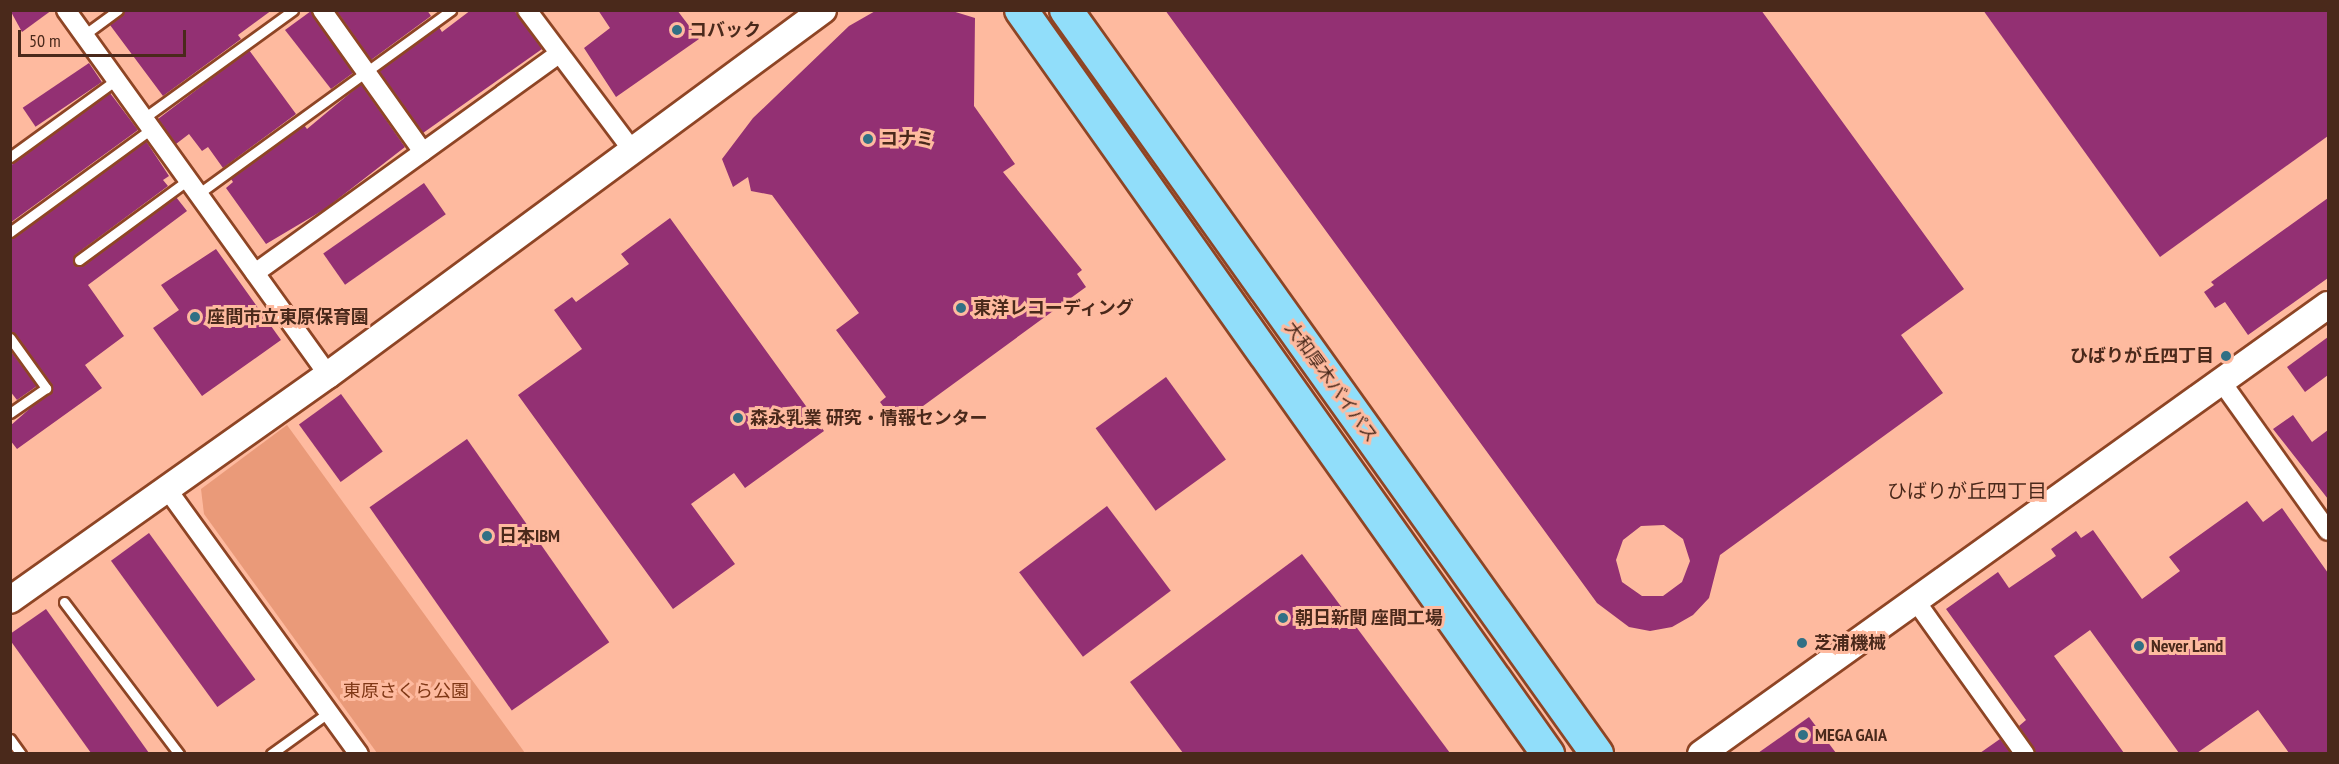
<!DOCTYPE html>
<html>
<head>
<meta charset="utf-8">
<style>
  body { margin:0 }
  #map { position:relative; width:2339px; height:764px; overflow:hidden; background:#feba9f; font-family:"PT Sans Narrow","Noto Sans JP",sans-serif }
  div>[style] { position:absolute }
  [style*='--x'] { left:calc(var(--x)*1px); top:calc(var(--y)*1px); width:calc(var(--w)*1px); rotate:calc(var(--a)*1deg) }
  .green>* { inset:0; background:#ea9a79 }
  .building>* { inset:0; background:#933073; transform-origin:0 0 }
  .roads { filter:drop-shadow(2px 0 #8e4525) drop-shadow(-2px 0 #8e4525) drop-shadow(0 2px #8e4525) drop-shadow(0 -2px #8e4525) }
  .lane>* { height:9px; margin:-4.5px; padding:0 4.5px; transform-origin:4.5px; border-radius:4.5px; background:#fff }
  .street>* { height:18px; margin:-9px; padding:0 9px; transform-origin:9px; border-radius:9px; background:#fff }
  .secondary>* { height:26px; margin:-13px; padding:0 13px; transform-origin:13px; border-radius:13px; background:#fff }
  .highway>* { height:32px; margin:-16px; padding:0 16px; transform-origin:16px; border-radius:16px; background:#91defa }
  .dots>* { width:16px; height:16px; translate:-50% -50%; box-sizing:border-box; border:3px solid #feba9f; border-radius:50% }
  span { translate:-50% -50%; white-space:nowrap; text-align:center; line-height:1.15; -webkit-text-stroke:6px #feba9f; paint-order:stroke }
  .poi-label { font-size:18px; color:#4a291b; font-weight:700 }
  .left { translate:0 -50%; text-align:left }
  .right { translate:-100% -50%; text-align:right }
  .street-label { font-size:18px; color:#4a291b }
  .park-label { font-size:18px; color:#7f3715 }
  .neighbourhood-label { font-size:20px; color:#4a291b }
  .frame { position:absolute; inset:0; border:12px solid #4a291b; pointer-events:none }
  .scale { position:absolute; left:18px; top:30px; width:168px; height:27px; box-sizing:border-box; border:3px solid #4a291b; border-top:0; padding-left:8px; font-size:18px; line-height:21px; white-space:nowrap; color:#4a291b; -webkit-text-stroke:4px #feba9f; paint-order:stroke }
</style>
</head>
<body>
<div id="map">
  <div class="green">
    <div style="clip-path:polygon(287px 425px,525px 753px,377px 753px,204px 514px,201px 489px)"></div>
  </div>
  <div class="building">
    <div style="clip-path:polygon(10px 10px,52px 10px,22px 32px)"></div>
    <div style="clip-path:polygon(125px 10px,272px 10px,238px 35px,241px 39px,163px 96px,110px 25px)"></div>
    <div style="clip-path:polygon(336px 10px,427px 10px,431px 16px,371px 60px)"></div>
    <div style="clip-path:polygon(471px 10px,514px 10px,542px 49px,423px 133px,379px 71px,439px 27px,442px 32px)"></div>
    <div style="clip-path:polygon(598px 10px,677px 10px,699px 39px,616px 97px,584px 48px,610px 28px)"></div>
    <div style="clip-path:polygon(877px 10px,949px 10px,975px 18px,974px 106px,1015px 164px,1003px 172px,1082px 270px,1077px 274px,1086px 287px,897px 425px,880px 402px,886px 397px,836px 330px,859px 313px,772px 195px,751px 191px,748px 177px,733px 187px,722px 159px,753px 118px,849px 26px)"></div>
    <div style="clip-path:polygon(evenodd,1165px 10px,1761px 10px,1964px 289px,1901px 335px,1943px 393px,1720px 555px,1709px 598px,1693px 615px,1672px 627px,1650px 631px,1629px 627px,1597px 603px,1165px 10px,1664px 525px,1683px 539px,1690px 561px,1682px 582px,1663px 596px,1642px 596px,1622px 582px,1616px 560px,1623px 540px,1641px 526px,1664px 525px)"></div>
    <div style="clip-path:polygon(1983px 10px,2328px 10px,2328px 136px,2160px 257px)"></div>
    <div style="clip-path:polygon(311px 11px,353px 73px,331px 89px,285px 30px)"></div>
    <div style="clip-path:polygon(249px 50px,296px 114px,223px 168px,208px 147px,202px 151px,189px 134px,176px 144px,158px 119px)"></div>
    <div style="left:89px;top:63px;width:23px;height:80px;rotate:56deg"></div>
    <div style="clip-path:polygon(361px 84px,405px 147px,325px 209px,266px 244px,226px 188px,233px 182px,231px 179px,304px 125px,307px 129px)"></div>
    <div style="clip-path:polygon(110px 93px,138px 130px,10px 223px,10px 166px)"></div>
    <div style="clip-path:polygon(146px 141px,169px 176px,163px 180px,168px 186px,75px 255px,73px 263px,83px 265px,176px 197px,187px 211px,88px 285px,124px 336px,85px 365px,102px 388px,17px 449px,10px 440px,10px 426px,53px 388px,10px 331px,10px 239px)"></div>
    <div style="left:424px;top:183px;width:38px;height:123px;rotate:55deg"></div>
    <div style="clip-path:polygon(2328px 198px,2328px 278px,2248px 335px,2225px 302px,2215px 308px,2204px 292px,2214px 285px,2211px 282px)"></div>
    <div style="clip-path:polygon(670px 218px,824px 431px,745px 488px,734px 473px,691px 504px,735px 564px,673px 609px,518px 395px,582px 349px,554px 310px,572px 297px,576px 302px,629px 264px,621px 254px)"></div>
    <div style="clip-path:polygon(216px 249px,281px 340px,202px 396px,153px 328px,179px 310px,161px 285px)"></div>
    <div style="clip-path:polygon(2328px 337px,2328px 375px,2305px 392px,2287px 367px)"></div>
    <div style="clip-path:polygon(10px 350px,37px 386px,17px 400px,10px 391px)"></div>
    <div style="left:1166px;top:377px;width:102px;height:87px;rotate:54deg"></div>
    <div style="left:341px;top:394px;width:71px;height:52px;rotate:54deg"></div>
    <div style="clip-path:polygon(2293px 415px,2312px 442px,2328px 430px,2328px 499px,2273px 429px)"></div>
    <div style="left:467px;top:439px;width:248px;height:119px;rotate:55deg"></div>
    <div style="clip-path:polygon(2247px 501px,2263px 522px,2282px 508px,2328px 573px,2328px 753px,2289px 753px,2258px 710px,2197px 753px,2179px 753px,2090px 630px,2054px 656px,2124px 753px,2036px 753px,2019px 726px,2026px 720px,1946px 609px,1998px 572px,2009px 588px,2056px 556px,2051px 549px,2076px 531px,2081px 538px,2093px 530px,2142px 599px,2180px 571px,2169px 557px)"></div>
    <div style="left:1107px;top:506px;width:106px;height:110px;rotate:53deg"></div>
    <div style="left:149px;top:533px;width:181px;height:47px;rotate:54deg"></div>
    <div style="clip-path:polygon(1302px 554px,1450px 753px,1183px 753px,1130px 682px)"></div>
    <div style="clip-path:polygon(46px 609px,149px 753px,91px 753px,10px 640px,10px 634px)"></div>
    <div style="clip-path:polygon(1809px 717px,1836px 753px,1758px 753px)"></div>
    <div style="clip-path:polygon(2000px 739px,2011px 753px,1980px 753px)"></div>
  </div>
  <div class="roads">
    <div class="lane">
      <div style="--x:84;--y:35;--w:42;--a:-36.3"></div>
      <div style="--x:144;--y:118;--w:184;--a:-35.9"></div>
      <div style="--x:10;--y:157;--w:131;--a:-36"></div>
      <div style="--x:198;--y:194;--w:313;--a:-36"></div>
      <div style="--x:10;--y:232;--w:175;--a:-36.1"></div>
      <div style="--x:79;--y:260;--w:135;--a:-36.3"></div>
      <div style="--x:10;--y:338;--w:62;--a:54.2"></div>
      <div style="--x:46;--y:388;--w:44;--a:145.2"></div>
      <div style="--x:64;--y:602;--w:191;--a:52.9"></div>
      <div style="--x:10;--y:739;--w:19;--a:54"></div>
      <div style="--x:271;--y:754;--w:72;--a:-35.9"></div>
    </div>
    <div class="street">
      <div style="--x:66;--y:10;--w:449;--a:54.3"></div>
      <div style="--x:322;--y:10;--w:174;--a:54.6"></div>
      <div style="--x:527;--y:10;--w:175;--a:53.1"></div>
      <div style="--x:255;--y:273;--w:375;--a:-35.8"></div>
      <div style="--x:2221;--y:381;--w:184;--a:54.5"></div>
      <div style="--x:167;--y:489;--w:327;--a:54.1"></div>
      <div style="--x:1915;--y:600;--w:189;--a:54.5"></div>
    </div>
    <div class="secondary">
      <div style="--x:10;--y:600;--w:390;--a:-35.3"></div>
      <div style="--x:328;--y:375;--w:615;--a:-36.4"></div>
      <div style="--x:1701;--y:754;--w:771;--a:-35.61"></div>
    </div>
    <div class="highway">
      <div style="--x:1021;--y:10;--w:912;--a:54.69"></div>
      <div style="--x:1066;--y:10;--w:914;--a:54.48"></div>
    </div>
  </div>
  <div class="dots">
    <div style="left:677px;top:30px;background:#317085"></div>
    <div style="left:868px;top:139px;background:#317085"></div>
    <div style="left:961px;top:308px;background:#317085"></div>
    <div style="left:195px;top:317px;background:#317085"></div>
    <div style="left:2226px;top:356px;background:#317085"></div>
    <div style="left:738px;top:418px;background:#317085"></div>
    <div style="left:487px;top:536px;background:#317085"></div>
    <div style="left:1283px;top:618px;background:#317085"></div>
    <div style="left:1802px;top:643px;background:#317085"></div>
    <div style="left:2139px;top:646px;background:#317085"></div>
    <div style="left:1803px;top:735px;background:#317085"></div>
  </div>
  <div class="poi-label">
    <span class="left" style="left:689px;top:30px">コバック</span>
    <span class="left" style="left:880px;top:139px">コナミ</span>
    <span class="left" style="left:973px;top:308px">東洋レコーディング</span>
    <span class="left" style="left:207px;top:317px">座間市立東原保育園</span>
    <span class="right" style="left:2214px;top:356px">ひばりが丘四丁目</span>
    <span class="left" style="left:750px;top:418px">森永乳業 研究・情報センター</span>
    <span class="left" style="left:499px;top:536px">日本IBM</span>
    <span class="left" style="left:1295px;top:618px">朝日新聞 座間工場</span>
    <span class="left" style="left:1814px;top:643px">芝浦機械</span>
    <span class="left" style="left:2151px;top:646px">Never Land</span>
    <span class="left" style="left:1815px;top:735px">MEGA GAIA</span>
  </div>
  <div class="street-label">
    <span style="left:1331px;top:382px;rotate:54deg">大和厚木バイパス</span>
  </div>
  <div class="park-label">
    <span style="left:406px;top:691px">東原さくら公園</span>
  </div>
  <div class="neighbourhood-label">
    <span style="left:1967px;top:491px">ひばりが丘四丁目</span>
  </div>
  <div class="frame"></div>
  <div class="scale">50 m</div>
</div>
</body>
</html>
